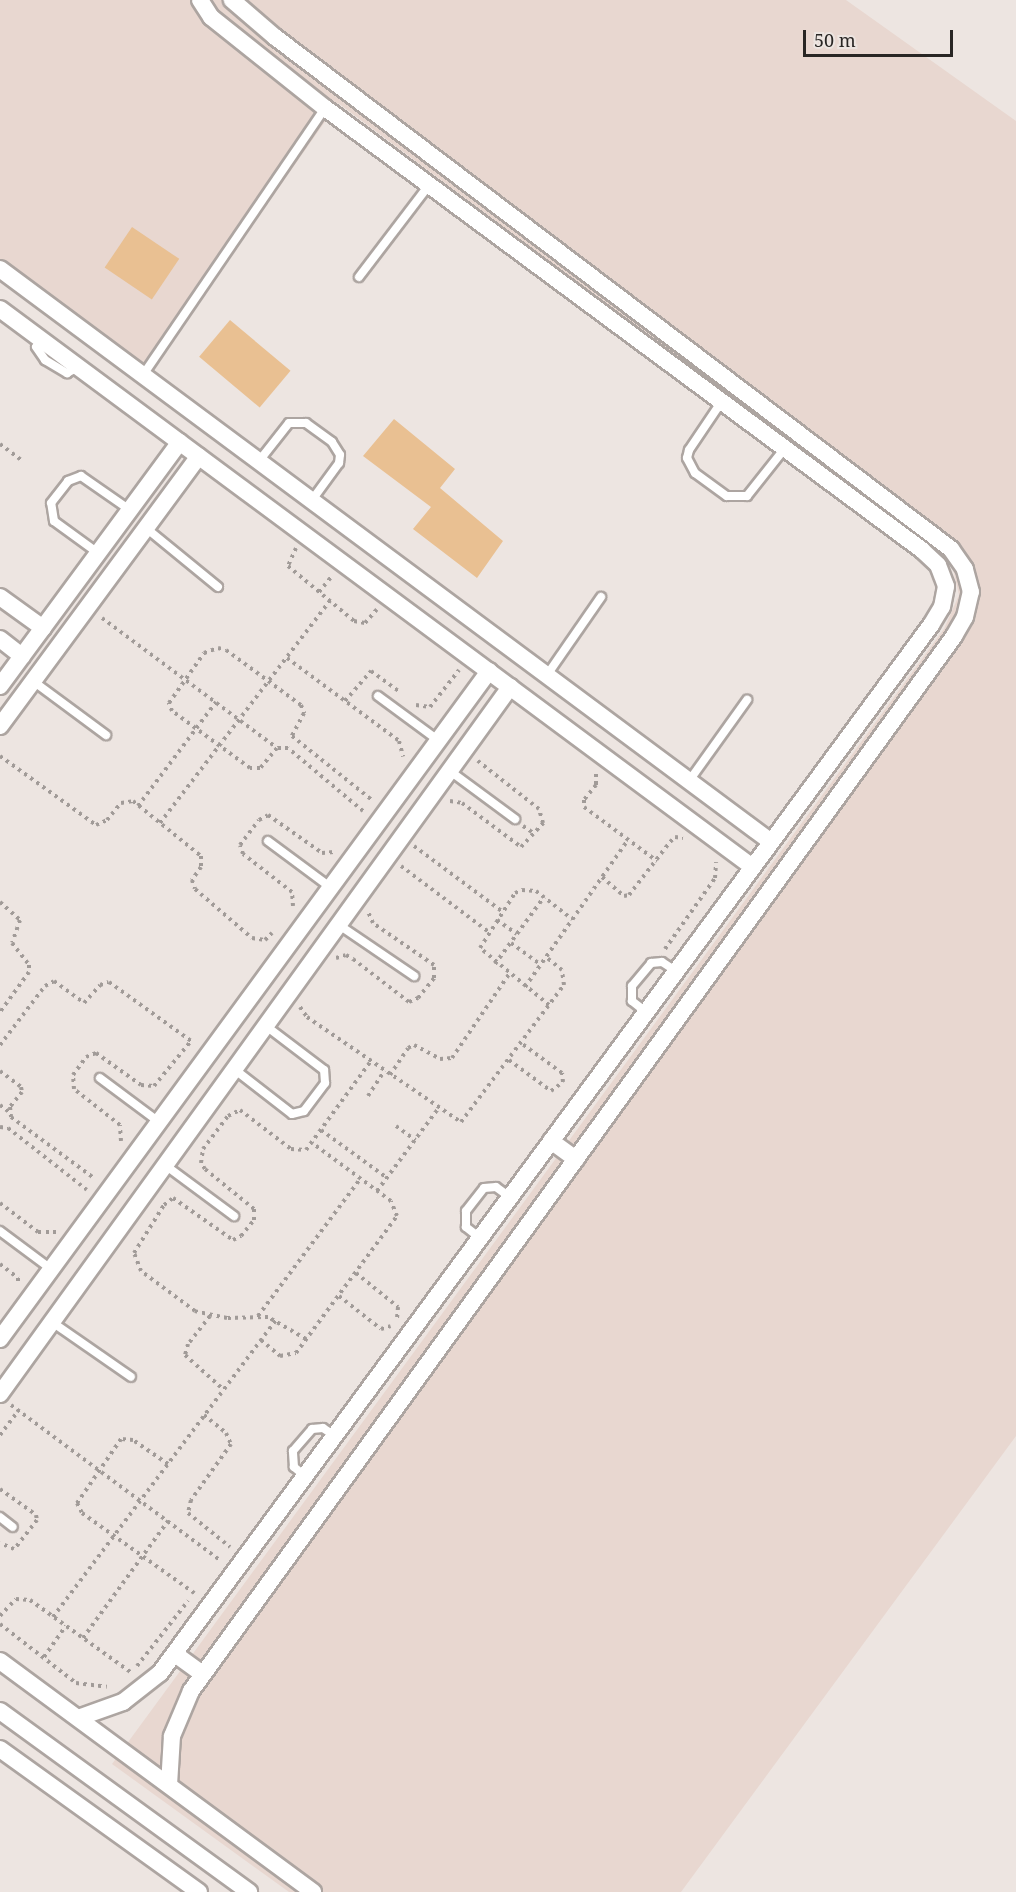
<!DOCTYPE html>
<html>
<head>
<meta charset="utf-8">
<style>
  body { margin:0 }
  #map { position:relative; width:1016px; height:1892px; overflow:hidden; background:#ede5e1; font-family:"Noto Serif",serif }
  div>[style] { position:absolute }
  [style*='--x'] { left:calc(var(--x)*1px); top:calc(var(--y)*1px); width:calc(var(--w)*1px); rotate:calc(var(--a)*1deg) }
  .built>* { inset:0; background:#e8d7d0 }
  .building>* { inset:0; background:#e9c092; transform-origin:0 0 }
  .path>* { height:4px; margin-top:-2px; transform-origin:0; background:repeating-linear-gradient(90deg,#a19b98 0 3px,transparent 0 7.5px) }
  .roads { filter:drop-shadow(2px 0 #ada5a1) drop-shadow(-2px 0 #ada5a1) drop-shadow(0 2px #ada5a1) drop-shadow(0 -2px #ada5a1) }
  .service>* { height:8px; margin:-4px; padding:0 4px; transform-origin:4px; border-radius:4px; background:#fff }
  .minor>* { height:16px; margin:-8px; padding:0 8px; transform-origin:8px; border-radius:8px; background:#fff }
  span { translate:-50% -50%; white-space:nowrap; text-align:center; line-height:1.15; -webkit-text-stroke:4.5px #ede5e1; paint-order:stroke }
  .scale { position:absolute; left:803px; top:30px; width:150px; height:27px; box-sizing:border-box; border:3px solid #292624; border-top:0; padding-left:8px; font-size:18px; line-height:21px; white-space:nowrap; color:#292624; -webkit-text-stroke:4px #ede5e1; paint-order:stroke }
</style>
</head>
<body>
<div id="map">
  <div class="built">
    <div style="clip-path:polygon(0 0,846px 0,1016px 121px,1016px 1436px,681px 1892px,289px 1892px,112px 1764px,944px 629px,959px 595px,953px 568px,937px 551px,338px 103px,146px 378px,0 270px)"></div>
  </div>
  <div class="building">
    <div style="left:132px;top:227px;width:57px;height:49px;rotate:34deg"></div>
    <div style="left:230px;top:320px;width:79px;height:48px;rotate:40deg"></div>
    <div style="clip-path:polygon(394px 419px,455px 469px,440px 488px,503px 541px,477px 578px,413px 529px,431px 507px,363px 456px)"></div>
  </div>
  <div class="path">
    <div style="--x:0;--y:444;--w:26;--a:37"></div>
    <div style="--x:296;--y:548;--w:20;--a:114"></div>
    <div style="--x:288;--y:566;--w:86;--a:39.8"></div>
    <div style="--x:354;--y:621;--w:11;--a:10"></div>
    <div style="--x:365;--y:623;--w:18;--a:-49"></div>
    <div style="--x:319;--y:592;--w:19;--a:-51"></div>
    <div style="--x:102;--y:618;--w:218;--a:36.6"></div>
    <div style="--x:287;--y:658;--w:139;--a:36.5"></div>
    <div style="--x:399;--y:741;--w:16;--a:75"></div>
    <div style="--x:345;--y:701;--w:40;--a:-49"></div>
    <div style="--x:371;--y:671;--w:37;--a:36"></div>
    <div style="--x:416;--y:705;--w:14;--a:8"></div>
    <div style="--x:430;--y:707;--w:47;--a:-51.9"></div>
    <div style="--x:0;--y:756;--w:118;--a:35.7"></div>
    <div style="--x:96;--y:825;--w:12;--a:-24"></div>
    <div style="--x:107;--y:820;--w:22;--a:-51"></div>
    <div style="--x:121;--y:803;--w:12;--a:-9"></div>
    <div style="--x:133;--y:801;--w:87;--a:39"></div>
    <div style="--x:201;--y:856;--w:11;--a:90"></div>
    <div style="--x:201;--y:867;--w:16;--a:125"></div>
    <div style="--x:192;--y:880;--w:9;--a:72"></div>
    <div style="--x:195;--y:889;--w:75;--a:40.7"></div>
    <div style="--x:252;--y:938;--w:13;--a:9"></div>
    <div style="--x:265;--y:940;--w:10;--a:-45"></div>
    <div style="--x:596;--y:774;--w:11;--a:90"></div>
    <div style="--x:596;--y:785;--w:19;--a:129"></div>
    <div style="--x:584;--y:800;--w:7;--a:90"></div>
    <div style="--x:584;--y:807;--w:91;--a:36.5"></div>
    <div style="--x:450;--y:801;--w:12;--a:9"></div>
    <div style="--x:462;--y:803;--w:74;--a:36.7"></div>
    <div style="--x:521;--y:847;--w:33;--a:-47"></div>
    <div style="--x:543;--y:823;--w:15;--a:-106"></div>
    <div style="--x:539;--y:809;--w:78;--a:-141.8"></div>
    <div style="--x:138;--y:806;--w:130;--a:-53.1"></div>
    <div style="--x:363;--y:811;--w:98;--a:-140"></div>
    <div style="--x:288;--y:748;--w:11;--a:180"></div>
    <div style="--x:277;--y:748;--w:26;--a:130"></div>
    <div style="--x:260;--y:768;--w:10;--a:180"></div>
    <div style="--x:250;--y:768;--w:97;--a:-143.8"></div>
    <div style="--x:172;--y:711;--w:9;--a:-111"></div>
    <div style="--x:169;--y:703;--w:61;--a:-55"></div>
    <div style="--x:204;--y:653;--w:15;--a:-20"></div>
    <div style="--x:218;--y:648;--w:8;--a:14"></div>
    <div style="--x:226;--y:650;--w:93;--a:36.3"></div>
    <div style="--x:301;--y:705;--w:9;--a:69"></div>
    <div style="--x:304;--y:713;--w:26;--a:118"></div>
    <div style="--x:292;--y:736;--w:102;--a:38.7"></div>
    <div style="--x:160;--y:823;--w:280;--a:-52.6"></div>
    <div style="--x:523;--y:826;--w:14;--a:34"></div>
    <div style="--x:414;--y:846;--w:111;--a:36.6"></div>
    <div style="--x:401;--y:866;--w:110;--a:36.9"></div>
    <div style="--x:602;--y:877;--w:29;--a:41"></div>
    <div style="--x:624;--y:896;--w:5;--a:-11"></div>
    <div style="--x:629;--y:895;--w:67;--a:-52.3"></div>
    <div style="--x:670;--y:842;--w:7;--a:-45"></div>
    <div style="--x:675;--y:837;--w:8;--a:7"></div>
    <div style="--x:0;--y:902;--w:27;--a:42"></div>
    <div style="--x:20;--y:920;--w:24;--a:109"></div>
    <div style="--x:12;--y:943;--w:28;--a:52"></div>
    <div style="--x:29;--y:965;--w:7;--a:90"></div>
    <div style="--x:29;--y:972;--w:49;--a:125.9"></div>
    <div style="--x:293;--y:906;--w:14;--a:-94"></div>
    <div style="--x:292;--y:892;--w:62;--a:-142.2"></div>
    <div style="--x:243;--y:854;--w:9;--a:-108"></div>
    <div style="--x:240;--y:845;--w:31;--a:-53"></div>
    <div style="--x:259;--y:820;--w:10;--a:-29"></div>
    <div style="--x:268;--y:815;--w:66;--a:35.1"></div>
    <div style="--x:322;--y:853;--w:12;--a:-5"></div>
    <div style="--x:497;--y:920;--w:24;--a:35"></div>
    <div style="--x:511;--y:943;--w:37;--a:36"></div>
    <div style="--x:665;--y:949;--w:87;--a:-54.8"></div>
    <div style="--x:715;--y:878;--w:16;--a:-86"></div>
    <div style="--x:336;--y:958;--w:10;--a:-17"></div>
    <div style="--x:346;--y:955;--w:8;--a:30"></div>
    <div style="--x:353;--y:959;--w:71;--a:37.5"></div>
    <div style="--x:409;--y:1002;--w:10;--a:-24"></div>
    <div style="--x:418;--y:998;--w:26;--a:-51"></div>
    <div style="--x:434;--y:978;--w:13;--a:-90"></div>
    <div style="--x:434;--y:965;--w:74;--a:-145.5"></div>
    <div style="--x:373;--y:923;--w:12;--a:-114"></div>
    <div style="--x:495;--y:964;--w:83;--a:-53.8"></div>
    <div style="--x:525;--y:987;--w:179;--a:-55"></div>
    <div style="--x:549;--y:1005;--w:89;--a:-140.4"></div>
    <div style="--x:480;--y:948;--w:65;--a:-57.5"></div>
    <div style="--x:515;--y:893;--w:8;--a:-23"></div>
    <div style="--x:522;--y:890;--w:14;--a:4"></div>
    <div style="--x:536;--y:891;--w:46;--a:37.9"></div>
    <div style="--x:300;--y:1007;--w:12;--a:55"></div>
    <div style="--x:307;--y:1017;--w:186;--a:34.3"></div>
    <div style="--x:461;--y:1122;--w:171;--a:-53.1"></div>
    <div style="--x:564;--y:985;--w:15;--a:-98"></div>
    <div style="--x:562;--y:970;--w:21;--a:-141"></div>
    <div style="--x:0;--y:1045;--w:74;--a:-52.7"></div>
    <div style="--x:45;--y:986;--w:10;--a:-29"></div>
    <div style="--x:54;--y:981;--w:37;--a:36"></div>
    <div style="--x:84;--y:1003;--w:24;--a:-48"></div>
    <div style="--x:100;--y:985;--w:9;--a:-18"></div>
    <div style="--x:109;--y:982;--w:101;--a:35.7"></div>
    <div style="--x:509;--y:1060;--w:52;--a:36.4"></div>
    <div style="--x:551;--y:1091;--w:15;--a:-37"></div>
    <div style="--x:563;--y:1082;--w:9;--a:-96"></div>
    <div style="--x:562;--y:1073;--w:51;--a:-143.8"></div>
    <div style="--x:0;--y:1071;--w:26;--a:37"></div>
    <div style="--x:21;--y:1087;--w:5;--a:79"></div>
    <div style="--x:22;--y:1092;--w:19;--a:129"></div>
    <div style="--x:10;--y:1107;--w:10;--a:84"></div>
    <div style="--x:11;--y:1117;--w:104;--a:36.4"></div>
    <div style="--x:390;--y:1075;--w:32;--a:-56"></div>
    <div style="--x:408;--y:1048;--w:7;--a:-27"></div>
    <div style="--x:414;--y:1045;--w:30;--a:28"></div>
    <div style="--x:440;--y:1059;--w:12;--a:-5"></div>
    <div style="--x:452;--y:1058;--w:102;--a:-55.8"></div>
    <div style="--x:368;--y:1096;--w:30;--a:-57"></div>
    <div style="--x:0;--y:1105;--w:11;--a:38"></div>
    <div style="--x:396;--y:1126;--w:24;--a:36"></div>
    <div style="--x:0;--y:1127;--w:8;--a:7"></div>
    <div style="--x:8;--y:1128;--w:100;--a:38.1"></div>
    <div style="--x:321;--y:1130;--w:82;--a:36"></div>
    <div style="--x:121;--y:1141;--w:16;--a:-94"></div>
    <div style="--x:120;--y:1125;--w:58;--a:-142"></div>
    <div style="--x:74;--y:1089;--w:14;--a:-94"></div>
    <div style="--x:73;--y:1075;--w:22;--a:-54"></div>
    <div style="--x:86;--y:1057;--w:11;--a:-22"></div>
    <div style="--x:96;--y:1053;--w:55;--a:35.4"></div>
    <div style="--x:141;--y:1085;--w:13;--a:4"></div>
    <div style="--x:154;--y:1086;--w:58;--a:-50.6"></div>
    <div style="--x:377;--y:1191;--w:102;--a:-53.4"></div>
    <div style="--x:0;--y:1203;--w:48;--a:37.3"></div>
    <div style="--x:38;--y:1232;--w:18;--a:0"></div>
    <div style="--x:0;--y:1264;--w:23;--a:38"></div>
    <div style="--x:18;--y:1278;--w:6;--a:90"></div>
    <div style="--x:356;--y:1273;--w:54;--a:39"></div>
    <div style="--x:398;--y:1307;--w:11;--a:95"></div>
    <div style="--x:339;--y:1296;--w:53;--a:38.2"></div>
    <div style="--x:381;--y:1329;--w:10;--a:-17"></div>
    <div style="--x:210;--y:1316;--w:36;--a:128"></div>
    <div style="--x:188;--y:1344;--w:11;--a:105"></div>
    <div style="--x:185;--y:1355;--w:52;--a:41.9"></div>
    <div style="--x:258;--y:1316;--w:172;--a:-53.3"></div>
    <div style="--x:306;--y:1339;--w:44;--a:-149.9"></div>
    <div style="--x:268;--y:1317;--w:41;--a:178.6"></div>
    <div style="--x:227;--y:1318;--w:33;--a:-168"></div>
    <div style="--x:195;--y:1311;--w:67;--a:-143.5"></div>
    <div style="--x:141;--y:1271;--w:19;--a:-111"></div>
    <div style="--x:134;--y:1253;--w:57;--a:-58"></div>
    <div style="--x:164;--y:1205;--w:11;--a:-38"></div>
    <div style="--x:173;--y:1198;--w:73;--a:35"></div>
    <div style="--x:233;--y:1240;--w:9;--a:-27"></div>
    <div style="--x:241;--y:1236;--w:21;--a:-51"></div>
    <div style="--x:254;--y:1220;--w:11;--a:-90"></div>
    <div style="--x:254;--y:1209;--w:63;--a:-140.8"></div>
    <div style="--x:205;--y:1169;--w:7;--a:-124"></div>
    <div style="--x:201;--y:1163;--w:14;--a:-82"></div>
    <div style="--x:203;--y:1149;--w:41;--a:-52.9"></div>
    <div style="--x:228;--y:1116;--w:13;--a:-27"></div>
    <div style="--x:240;--y:1110;--w:64;--a:37.4"></div>
    <div style="--x:291;--y:1149;--w:15;--a:4"></div>
    <div style="--x:306;--y:1150;--w:110;--a:-53.9"></div>
    <div style="--x:261;--y:1340;--w:25;--a:40"></div>
    <div style="--x:280;--y:1356;--w:16;--a:-11"></div>
    <div style="--x:296;--y:1353;--w:170;--a:-53.6"></div>
    <div style="--x:397;--y:1216;--w:16;--a:-112"></div>
    <div style="--x:391;--y:1201;--w:98;--a:-143.7"></div>
    <div style="--x:11;--y:1405;--w:260;--a:36.6"></div>
    <div style="--x:204;--y:1415;--w:28;--a:39"></div>
    <div style="--x:226;--y:1433;--w:12;--a:66"></div>
    <div style="--x:231;--y:1444;--w:69;--a:125.5"></div>
    <div style="--x:191;--y:1500;--w:13;--a:103"></div>
    <div style="--x:188;--y:1513;--w:54;--a:39"></div>
    <div style="--x:0;--y:1435;--w:31;--a:-53"></div>
    <div style="--x:168;--y:1464;--w:42;--a:-145.6"></div>
    <div style="--x:133;--y:1440;--w:12;--a:-175"></div>
    <div style="--x:121;--y:1439;--w:78;--a:124.5"></div>
    <div style="--x:77;--y:1503;--w:11;--a:63"></div>
    <div style="--x:82;--y:1513;--w:138;--a:35.5"></div>
    <div style="--x:0;--y:1489;--w:44;--a:35.8"></div>
    <div style="--x:36;--y:1515;--w:5;--a:79"></div>
    <div style="--x:37;--y:1520;--w:37;--a:128"></div>
    <div style="--x:14;--y:1549;--w:15;--a:-157"></div>
    <div style="--x:0;--y:1616;--w:23;--a:-47"></div>
    <div style="--x:16;--y:1599;--w:14;--a:4"></div>
    <div style="--x:30;--y:1600;--w:125;--a:35.6"></div>
    <div style="--x:53;--y:1617;--w:373;--a:-53.1"></div>
    <div style="--x:0;--y:1624;--w:96;--a:37.8"></div>
    <div style="--x:76;--y:1683;--w:31;--a:7"></div>
    <div style="--x:83;--y:1638;--w:145;--a:-54"></div>
    <div style="--x:44;--y:1657;--w:38;--a:-55"></div>
    <div style="--x:137;--y:1666;--w:83;--a:-51.9"></div>
  </div>
  <div class="roads">
    <div class="service">
      <div style="--x:359;--y:277;--w:116;--a:-52.7"></div>
      <div style="--x:41;--y:339;--w:9;--a:122"></div>
      <div style="--x:36;--y:347;--w:16;--a:55"></div>
      <div style="--x:45;--y:360;--w:26;--a:31"></div>
      <div style="--x:67;--y:373;--w:13;--a:-29"></div>
      <div style="--x:143;--y:375;--w:323;--a:-55.7"></div>
      <div style="--x:722;--y:401;--w:59;--a:124"></div>
      <div style="--x:689;--y:450;--w:8;--a:104"></div>
      <div style="--x:687;--y:458;--w:17;--a:62"></div>
      <div style="--x:695;--y:473;--w:39;--a:36"></div>
      <div style="--x:727;--y:496;--w:20;--a:0"></div>
      <div style="--x:747;--y:496;--w:61;--a:-51.6"></div>
      <div style="--x:259;--y:461;--w:48;--a:-51.7"></div>
      <div style="--x:289;--y:423;--w:17;--a:0"></div>
      <div style="--x:306;--y:423;--w:32;--a:36"></div>
      <div style="--x:332;--y:442;--w:15;--a:58"></div>
      <div style="--x:340;--y:455;--w:8;--a:97"></div>
      <div style="--x:339;--y:463;--w:46;--a:126.1"></div>
      <div style="--x:146;--y:528;--w:93;--a:39.3"></div>
      <div style="--x:98;--y:553;--w:54;--a:-144"></div>
      <div style="--x:54;--y:521;--w:18;--a:-99"></div>
      <div style="--x:51;--y:503;--w:28;--a:-52"></div>
      <div style="--x:68;--y:481;--w:14;--a:-21"></div>
      <div style="--x:81;--y:476;--w:60;--a:34.8"></div>
      <div style="--x:547;--y:675;--w:95;--a:-55.3"></div>
      <div style="--x:33;--y:681;--w:91;--a:36.5"></div>
      <div style="--x:378;--y:696;--w:74;--a:36.3"></div>
      <div style="--x:450;--y:771;--w:81;--a:36.4"></div>
      <div style="--x:689;--y:781;--w:100;--a:-54.4"></div>
      <div style="--x:268;--y:841;--w:77;--a:36.6"></div>
      <div style="--x:339;--y:925;--w:91;--a:34.2"></div>
      <div style="--x:646;--y:1012;--w:18;--a:-142"></div>
      <div style="--x:632;--y:1001;--w:15;--a:-90"></div>
      <div style="--x:632;--y:986;--w:30;--a:-50"></div>
      <div style="--x:651;--y:963;--w:11;--a:-5"></div>
      <div style="--x:662;--y:962;--w:17;--a:33"></div>
      <div style="--x:234;--y:1069;--w:73;--a:37.8"></div>
      <div style="--x:292;--y:1114;--w:12;--a:-14"></div>
      <div style="--x:304;--y:1111;--w:35;--a:-53"></div>
      <div style="--x:325;--y:1083;--w:13;--a:-94"></div>
      <div style="--x:324;--y:1070;--w:73;--a:-142.8"></div>
      <div style="--x:100;--y:1078;--w:74;--a:36.7"></div>
      <div style="--x:165;--y:1165;--w:86;--a:36.5"></div>
      <div style="--x:0;--y:1231;--w:64;--a:36.7"></div>
      <div style="--x:480;--y:1238;--w:18;--a:-142"></div>
      <div style="--x:466;--y:1227;--w:16;--a:-90"></div>
      <div style="--x:466;--y:1211;--w:29;--a:-52"></div>
      <div style="--x:484;--y:1188;--w:12;--a:-5"></div>
      <div style="--x:496;--y:1187;--w:17;--a:36"></div>
      <div style="--x:52;--y:1322;--w:96;--a:34.8"></div>
      <div style="--x:306;--y:1477;--w:16;--a:-140"></div>
      <div style="--x:294;--y:1467;--w:16;--a:-94"></div>
      <div style="--x:293;--y:1451;--w:29;--a:-49"></div>
      <div style="--x:312;--y:1429;--w:11;--a:-5"></div>
      <div style="--x:323;--y:1428;--w:14;--a:34"></div>
      <div style="--x:0;--y:1517;--w:16;--a:38"></div>
    </div>
    <div class="minor">
      <div style="--x:0;--y:269;--w:959;--a:36.61"></div>
      <div style="--x:0;--y:309;--w:935;--a:36.56"></div>
      <div style="--x:0;--y:597;--w:53;--a:35.8"></div>
      <div style="--x:0;--y:639;--w:28;--a:38"></div>
      <div style="--x:0;--y:686;--w:303;--a:-53.6"></div>
      <div style="--x:0;--y:726;--w:335;--a:-53.6"></div>
      <div style="--x:551;--y:1141;--w:31;--a:36"></div>
      <div style="--x:0;--y:1339;--w:828;--a:-53.79"></div>
      <div style="--x:0;--y:1394;--w:872;--a:-54.19"></div>
      <div style="--x:175;--y:1654;--w:34;--a:36"></div>
      <div style="--x:0;--y:1661;--w:389;--a:36.4"></div>
      <div style="--x:0;--y:1711;--w:308;--a:36"></div>
      <div style="--x:78;--y:1718;--w:48;--a:-19.6"></div>
      <div style="--x:123;--y:1702;--w:47;--a:-38.1"></div>
      <div style="--x:160;--y:1673;--w:1301;--a:-53.66"></div>
      <div style="--x:931;--y:625;--w:21;--a:-59"></div>
      <div style="--x:942;--y:607;--w:21;--a:-79"></div>
      <div style="--x:946;--y:586;--w:22;--a:-111"></div>
      <div style="--x:938;--y:565;--w:22;--a:-137"></div>
      <div style="--x:922;--y:550;--w:743;--a:-143.48"></div>
      <div style="--x:325;--y:108;--w:146;--a:-141.4"></div>
      <div style="--x:211;--y:17;--w:20;--a:-123"></div>
      <div style="--x:0;--y:1749;--w:245;--a:35.7"></div>
      <div style="--x:169;--y:1785;--w:49;--a:-86.5"></div>
      <div style="--x:172;--y:1736;--w:49;--a:-67.1"></div>
      <div style="--x:191;--y:1691;--w:1302;--a:-54.12"></div>
      <div style="--x:954;--y:636;--w:22;--a:-60"></div>
      <div style="--x:965;--y:617;--w:26;--a:-77"></div>
      <div style="--x:971;--y:592;--w:24;--a:-105"></div>
      <div style="--x:965;--y:569;--w:24;--a:-125"></div>
      <div style="--x:951;--y:549;--w:848;--a:-142.86"></div>
      <div style="--x:275;--y:37;--w:57;--a:-139.3"></div>
    </div>
  </div>
  <div class="scale">50 m</div>
</div>
</body>
</html>
